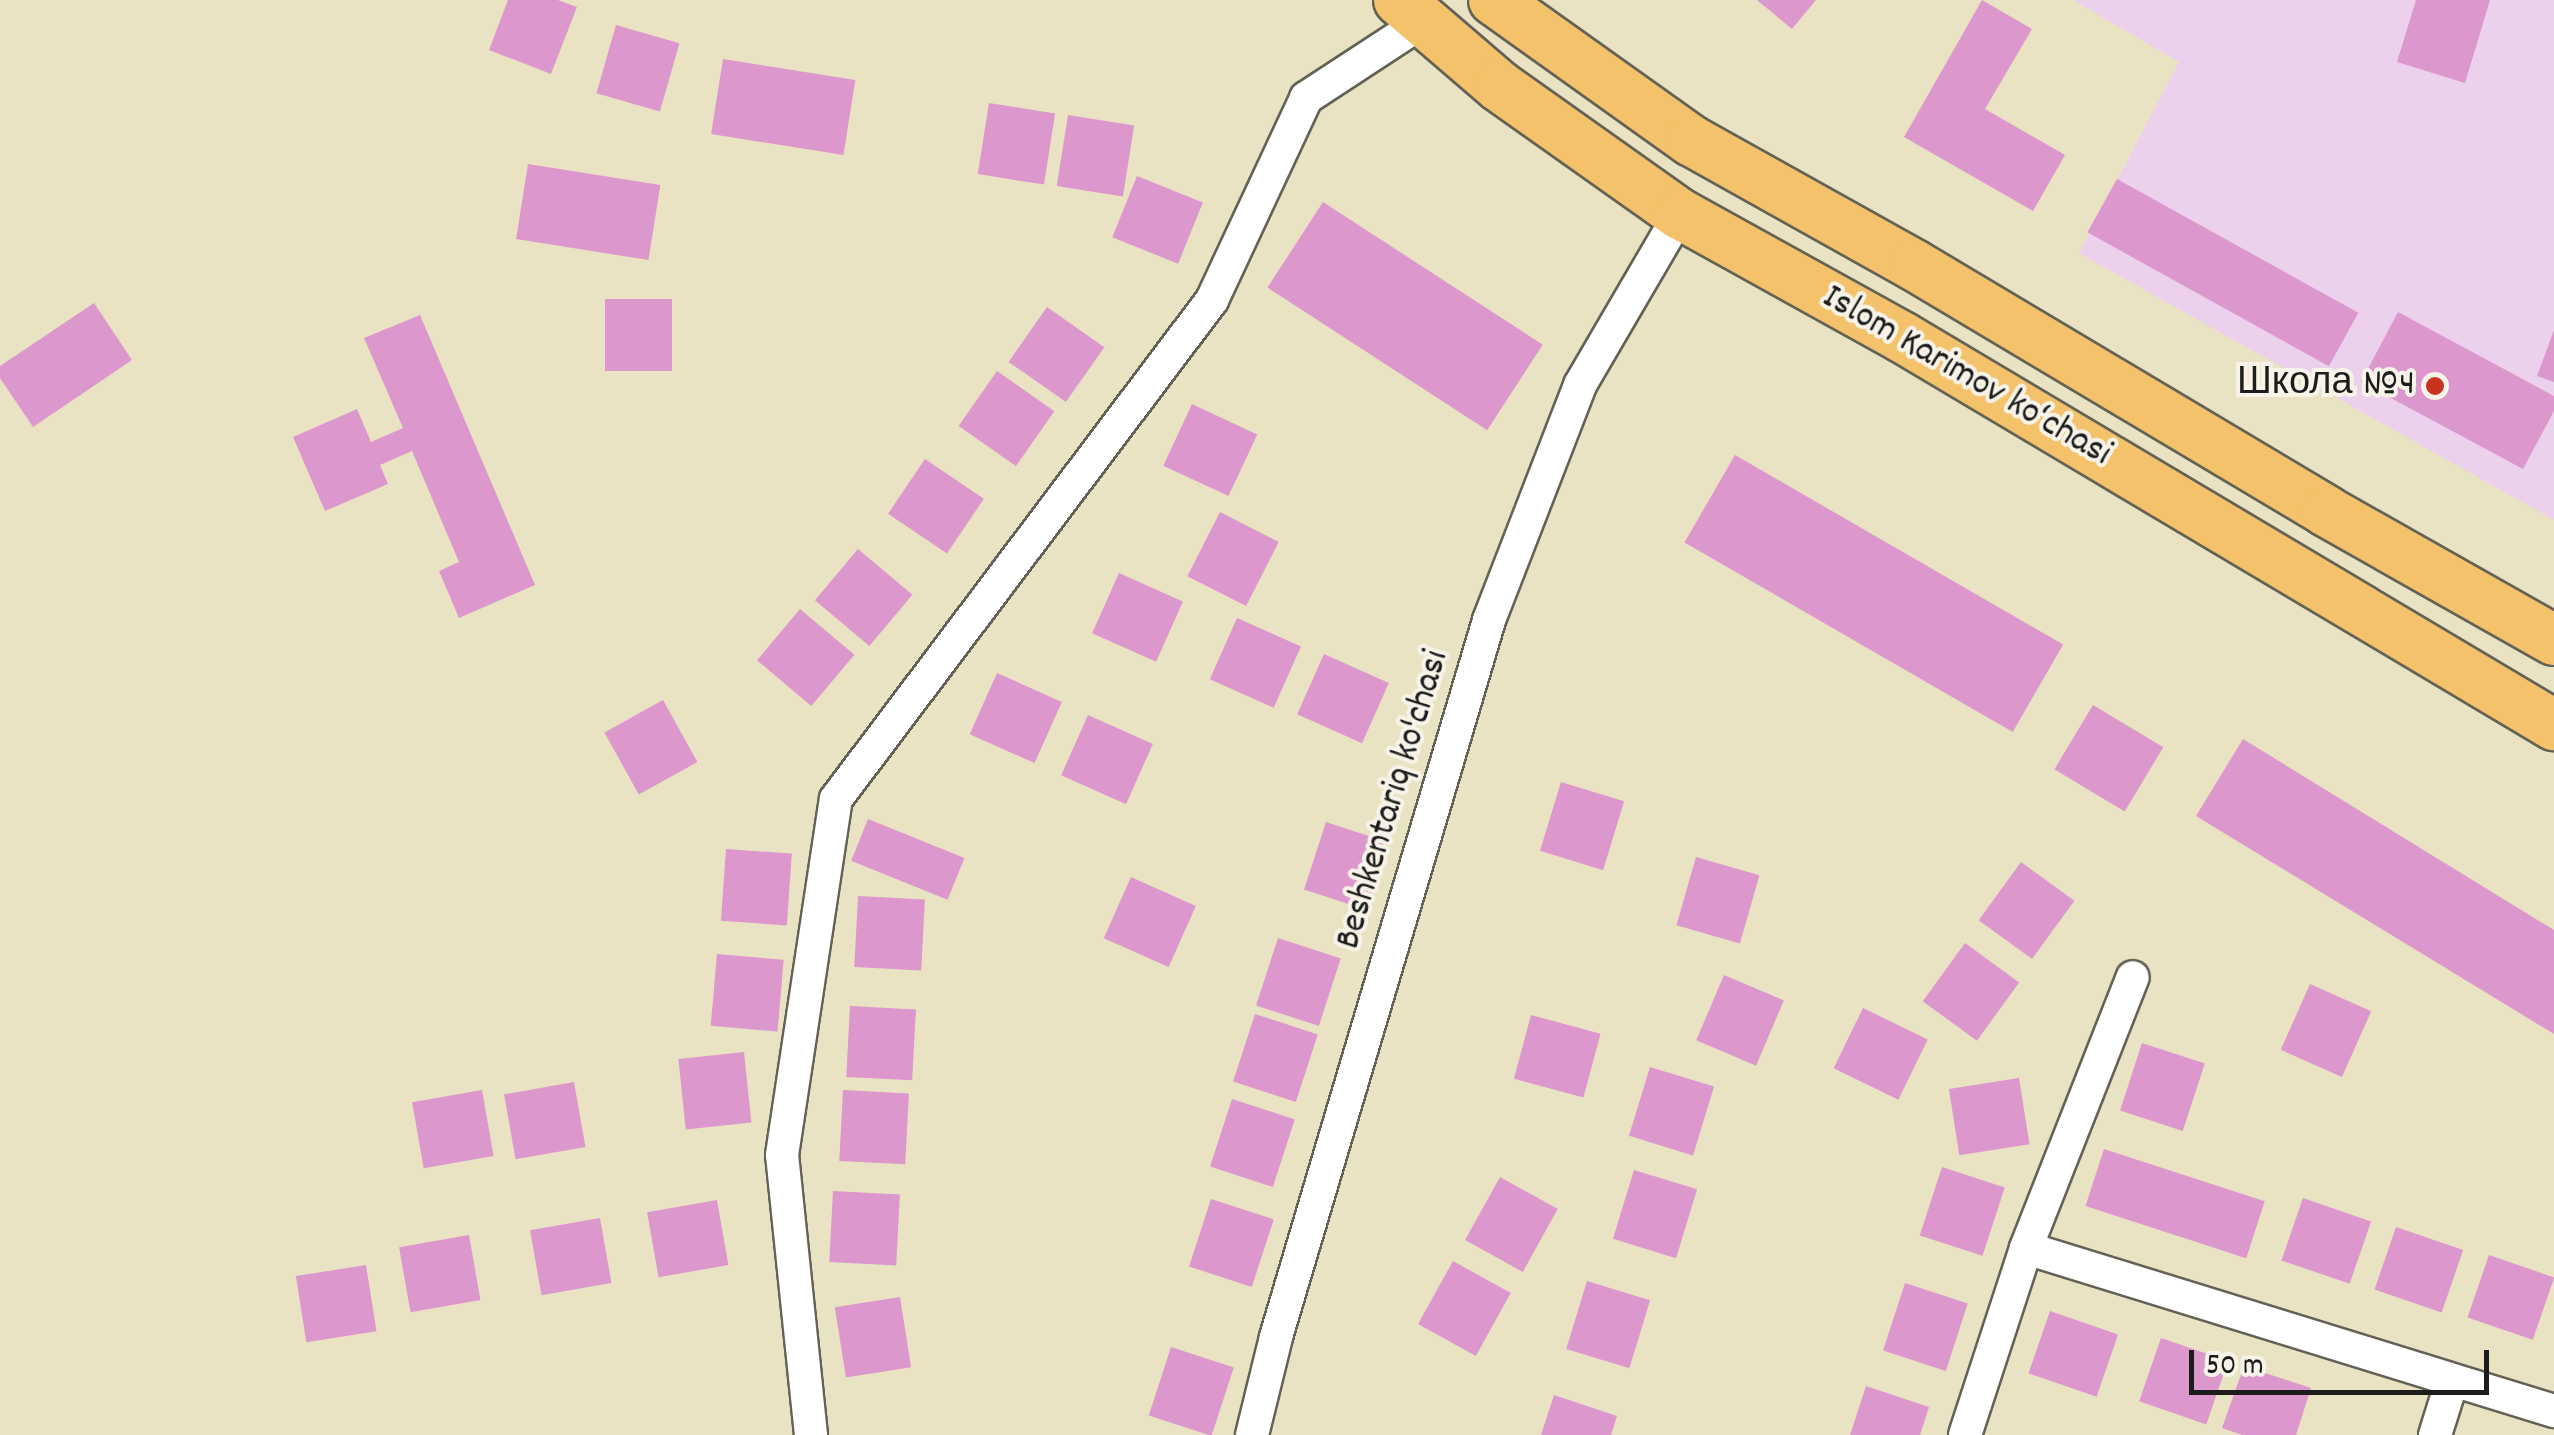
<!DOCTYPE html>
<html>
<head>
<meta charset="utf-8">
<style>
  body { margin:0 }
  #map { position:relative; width:2554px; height:1435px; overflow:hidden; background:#eae3c3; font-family:Dekko,sans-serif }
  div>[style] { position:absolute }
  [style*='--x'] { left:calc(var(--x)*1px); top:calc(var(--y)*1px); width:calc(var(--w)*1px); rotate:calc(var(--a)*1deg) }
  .built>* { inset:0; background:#ebd1eb }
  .building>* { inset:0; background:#dc97cd; transform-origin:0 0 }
  .roads { filter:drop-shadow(2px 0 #646256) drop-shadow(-2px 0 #646256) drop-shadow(0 2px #646256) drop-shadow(0 -2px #646256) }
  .street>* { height:32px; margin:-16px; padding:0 16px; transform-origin:16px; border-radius:16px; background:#fff }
  .primary>* { height:50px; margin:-25px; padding:0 25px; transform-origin:25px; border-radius:25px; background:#f3c26a }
  .dots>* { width:28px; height:28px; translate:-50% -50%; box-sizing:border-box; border:5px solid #f7f3e8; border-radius:50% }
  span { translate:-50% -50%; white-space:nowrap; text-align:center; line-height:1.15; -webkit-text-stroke:8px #f7f3e8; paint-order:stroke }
  .street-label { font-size:38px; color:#1c1c1c }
  .poi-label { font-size:38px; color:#1c1c1c }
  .right { translate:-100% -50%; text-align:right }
  .scale { position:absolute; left:2189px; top:1350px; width:300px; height:45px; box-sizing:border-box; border:5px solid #1c1c1c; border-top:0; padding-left:12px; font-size:30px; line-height:35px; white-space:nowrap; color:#1c1c1c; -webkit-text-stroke:8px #f7f3e8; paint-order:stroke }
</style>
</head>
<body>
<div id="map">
  <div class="built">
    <div style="clip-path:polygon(2073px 0,2554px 0,2554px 520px,2079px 253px,2179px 62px)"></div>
  </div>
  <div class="building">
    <div style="clip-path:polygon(508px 0,558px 0,577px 7px,551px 74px,489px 50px)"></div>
    <div style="clip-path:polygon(1757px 0,1816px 0,1792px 29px)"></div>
    <div style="clip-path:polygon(1982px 0,2032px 29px,1985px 109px,2065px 155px,2033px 211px,1904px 137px)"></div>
    <div style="clip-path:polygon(2416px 0,2490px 0,2465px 83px,2397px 62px)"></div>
    <div style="left:616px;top:25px;width:66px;height:71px;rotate:16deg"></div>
    <div style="left:723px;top:59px;width:134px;height:76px;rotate:9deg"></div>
    <div style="left:989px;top:103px;width:67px;height:72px;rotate:9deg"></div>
    <div style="left:1068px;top:115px;width:67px;height:72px;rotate:9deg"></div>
    <div style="left:528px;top:164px;width:134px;height:76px;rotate:9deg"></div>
    <div style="left:1137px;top:176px;width:71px;height:66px;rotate:22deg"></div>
    <div style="left:2117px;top:179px;width:276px;height:61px;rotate:29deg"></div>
    <div style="left:1323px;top:202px;width:262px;height:102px;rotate:33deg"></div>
    <div style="left:672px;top:299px;width:72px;height:67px;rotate:90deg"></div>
    <div style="clip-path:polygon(94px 303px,132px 360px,33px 427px,0 378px,0 366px)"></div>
    <div style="left:1047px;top:307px;width:70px;height:67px;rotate:35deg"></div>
    <div style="clip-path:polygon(2398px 312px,2554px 396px,2554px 411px,2523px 469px,2361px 382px)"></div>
    <div style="clip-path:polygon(420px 315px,535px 585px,459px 618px,439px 571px,459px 562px,412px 451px,380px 465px,388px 484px,325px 511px,293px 437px,357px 409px,371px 442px,403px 428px,364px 338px)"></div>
    <div style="clip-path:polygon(2554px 330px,2554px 382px,2537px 376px)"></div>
    <div style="left:997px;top:371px;width:70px;height:67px;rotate:35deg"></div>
    <div style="left:1192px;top:404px;width:72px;height:68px;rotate:25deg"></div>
    <div style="left:1735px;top:455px;width:379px;height:101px;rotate:30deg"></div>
    <div style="left:925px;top:459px;width:71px;height:66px;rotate:34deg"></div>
    <div style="left:1220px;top:512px;width:66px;height:72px;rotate:27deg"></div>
    <div style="left:858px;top:549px;width:71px;height:67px;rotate:40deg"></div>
    <div style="left:1119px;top:573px;width:70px;height:66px;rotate:24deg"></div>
    <div style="left:800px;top:609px;width:71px;height:67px;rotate:40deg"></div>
    <div style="left:1237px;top:618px;width:70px;height:67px;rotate:24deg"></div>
    <div style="left:1324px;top:654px;width:71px;height:66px;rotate:24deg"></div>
    <div style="left:997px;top:673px;width:71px;height:67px;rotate:24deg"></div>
    <div style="left:663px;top:700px;width:71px;height:67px;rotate:61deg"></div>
    <div style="left:2093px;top:705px;width:82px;height:75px;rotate:31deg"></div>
    <div style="left:1088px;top:715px;width:71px;height:66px;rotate:24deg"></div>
    <div style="clip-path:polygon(2243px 739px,2554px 930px,2554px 1034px,2196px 816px)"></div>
    <div style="left:1561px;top:782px;width:66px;height:72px;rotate:17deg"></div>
    <div style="left:868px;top:819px;width:104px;height:45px;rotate:22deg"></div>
    <div style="left:1326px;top:822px;width:66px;height:71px;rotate:18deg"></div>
    <div style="left:726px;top:849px;width:66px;height:72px;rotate:4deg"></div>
    <div style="left:1696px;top:857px;width:66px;height:71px;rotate:16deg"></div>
    <div style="left:2021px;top:862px;width:66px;height:72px;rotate:36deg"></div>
    <div style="left:1131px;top:877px;width:71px;height:67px;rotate:24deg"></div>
    <div style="left:858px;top:896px;width:67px;height:71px;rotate:3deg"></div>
    <div style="left:1278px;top:938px;width:66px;height:71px;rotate:18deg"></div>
    <div style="left:1965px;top:943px;width:67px;height:72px;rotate:36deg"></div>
    <div style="left:717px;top:954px;width:67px;height:72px;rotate:5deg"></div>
    <div style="left:1724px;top:975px;width:65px;height:71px;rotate:23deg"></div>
    <div style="left:2310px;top:984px;width:67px;height:72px;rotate:24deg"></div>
    <div style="left:850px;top:1006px;width:66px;height:71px;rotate:3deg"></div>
    <div style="left:1863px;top:1008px;width:72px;height:67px;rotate:26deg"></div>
    <div style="left:1255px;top:1014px;width:66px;height:71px;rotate:18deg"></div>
    <div style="left:1531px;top:1015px;width:72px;height:66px;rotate:15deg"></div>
    <div style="left:2142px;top:1043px;width:66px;height:71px;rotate:18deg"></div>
    <div style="left:744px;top:1052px;width:71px;height:66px;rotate:84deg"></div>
    <div style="left:1650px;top:1067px;width:67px;height:72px;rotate:17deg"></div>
    <div style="left:2019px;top:1078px;width:67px;height:71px;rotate:81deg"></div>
    <div style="left:574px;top:1082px;width:66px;height:71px;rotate:80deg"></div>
    <div style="left:482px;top:1090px;width:67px;height:71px;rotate:80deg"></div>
    <div style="left:843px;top:1090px;width:66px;height:71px;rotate:3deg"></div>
    <div style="left:1232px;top:1099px;width:66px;height:71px;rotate:18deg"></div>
    <div style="left:2104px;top:1149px;width:169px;height:60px;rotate:18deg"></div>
    <div style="left:1942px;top:1167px;width:66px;height:72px;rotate:18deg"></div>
    <div style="left:1634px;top:1170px;width:66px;height:72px;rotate:17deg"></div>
    <div style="left:1500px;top:1177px;width:66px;height:72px;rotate:29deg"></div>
    <div style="left:833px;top:1191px;width:67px;height:71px;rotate:3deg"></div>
    <div style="left:2303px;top:1198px;width:72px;height:66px;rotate:19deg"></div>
    <div style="left:1211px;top:1199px;width:66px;height:71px;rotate:18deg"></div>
    <div style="left:717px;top:1200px;width:66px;height:71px;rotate:80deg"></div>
    <div style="left:600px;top:1218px;width:66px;height:71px;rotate:80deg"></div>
    <div style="left:2396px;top:1227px;width:71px;height:66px;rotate:19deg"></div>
    <div style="left:469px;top:1235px;width:66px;height:71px;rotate:80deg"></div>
    <div style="left:2489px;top:1255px;width:69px;height:66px;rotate:19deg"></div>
    <div style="left:1453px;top:1261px;width:66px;height:72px;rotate:29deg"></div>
    <div style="left:366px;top:1265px;width:67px;height:71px;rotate:81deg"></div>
    <div style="left:1587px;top:1281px;width:66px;height:71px;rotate:17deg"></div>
    <div style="left:1905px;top:1283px;width:66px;height:71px;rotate:18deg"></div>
    <div style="left:900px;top:1297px;width:71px;height:66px;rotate:81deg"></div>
    <div style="left:2050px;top:1311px;width:72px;height:66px;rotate:19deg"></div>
    <div style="left:2161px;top:1338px;width:71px;height:67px;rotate:19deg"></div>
    <div style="left:1171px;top:1347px;width:66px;height:72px;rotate:18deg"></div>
    <div style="clip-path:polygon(2244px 1366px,2311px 1388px,2296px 1435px,2242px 1435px,2222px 1428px)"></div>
    <div style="clip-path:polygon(1866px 1386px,1929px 1407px,1920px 1435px,1850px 1435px)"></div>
    <div style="clip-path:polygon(1554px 1395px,1617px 1416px,1611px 1435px,1541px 1435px)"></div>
  </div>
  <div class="roads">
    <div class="street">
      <div style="--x:2026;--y:1248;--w:553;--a:17.16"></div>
      <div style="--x:811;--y:1435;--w:281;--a:-95.9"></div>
      <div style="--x:782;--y:1155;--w:360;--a:-81.4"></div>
      <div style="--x:836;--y:799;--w:625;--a:-53"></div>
      <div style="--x:1212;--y:300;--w:223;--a:-65"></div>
      <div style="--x:1306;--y:98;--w:139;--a:-33.2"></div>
      <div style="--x:1252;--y:1435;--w:101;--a:-76.2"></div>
      <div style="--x:1276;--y:1337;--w:748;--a:-73.45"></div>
      <div style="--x:1489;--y:620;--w:252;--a:-68.8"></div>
      <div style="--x:1580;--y:385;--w:198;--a:-59.7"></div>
      <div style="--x:1965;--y:1435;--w:197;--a:-71.9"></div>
      <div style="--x:2026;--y:1248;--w:291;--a:-68.5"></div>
      <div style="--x:2435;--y:1435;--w:57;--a:-72.5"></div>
    </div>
    <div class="primary">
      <div style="--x:1399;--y:0;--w:132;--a:40.7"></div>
      <div style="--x:1499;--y:86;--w:222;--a:35.3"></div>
      <div style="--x:1680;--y:214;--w:254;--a:29"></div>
      <div style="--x:1902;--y:337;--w:759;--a:30.76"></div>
      <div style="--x:1494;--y:0;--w:243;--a:35.5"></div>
      <div style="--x:1692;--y:141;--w:254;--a:29.2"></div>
      <div style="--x:1914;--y:265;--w:480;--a:30.8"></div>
      <div style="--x:2326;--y:511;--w:262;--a:29.5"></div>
    </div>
  </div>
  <div class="dots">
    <div style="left:2435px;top:386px;background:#c8321e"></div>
  </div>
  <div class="street-label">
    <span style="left:1966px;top:377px;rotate:30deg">Islom Karimov ko‘chasi</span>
    <span style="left:1394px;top:800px;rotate:-73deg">Beshkentariq ko'chasi</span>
  </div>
  <div class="poi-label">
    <span class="right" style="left:2415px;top:386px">Школа №4</span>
  </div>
  <div class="scale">50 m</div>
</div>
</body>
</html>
